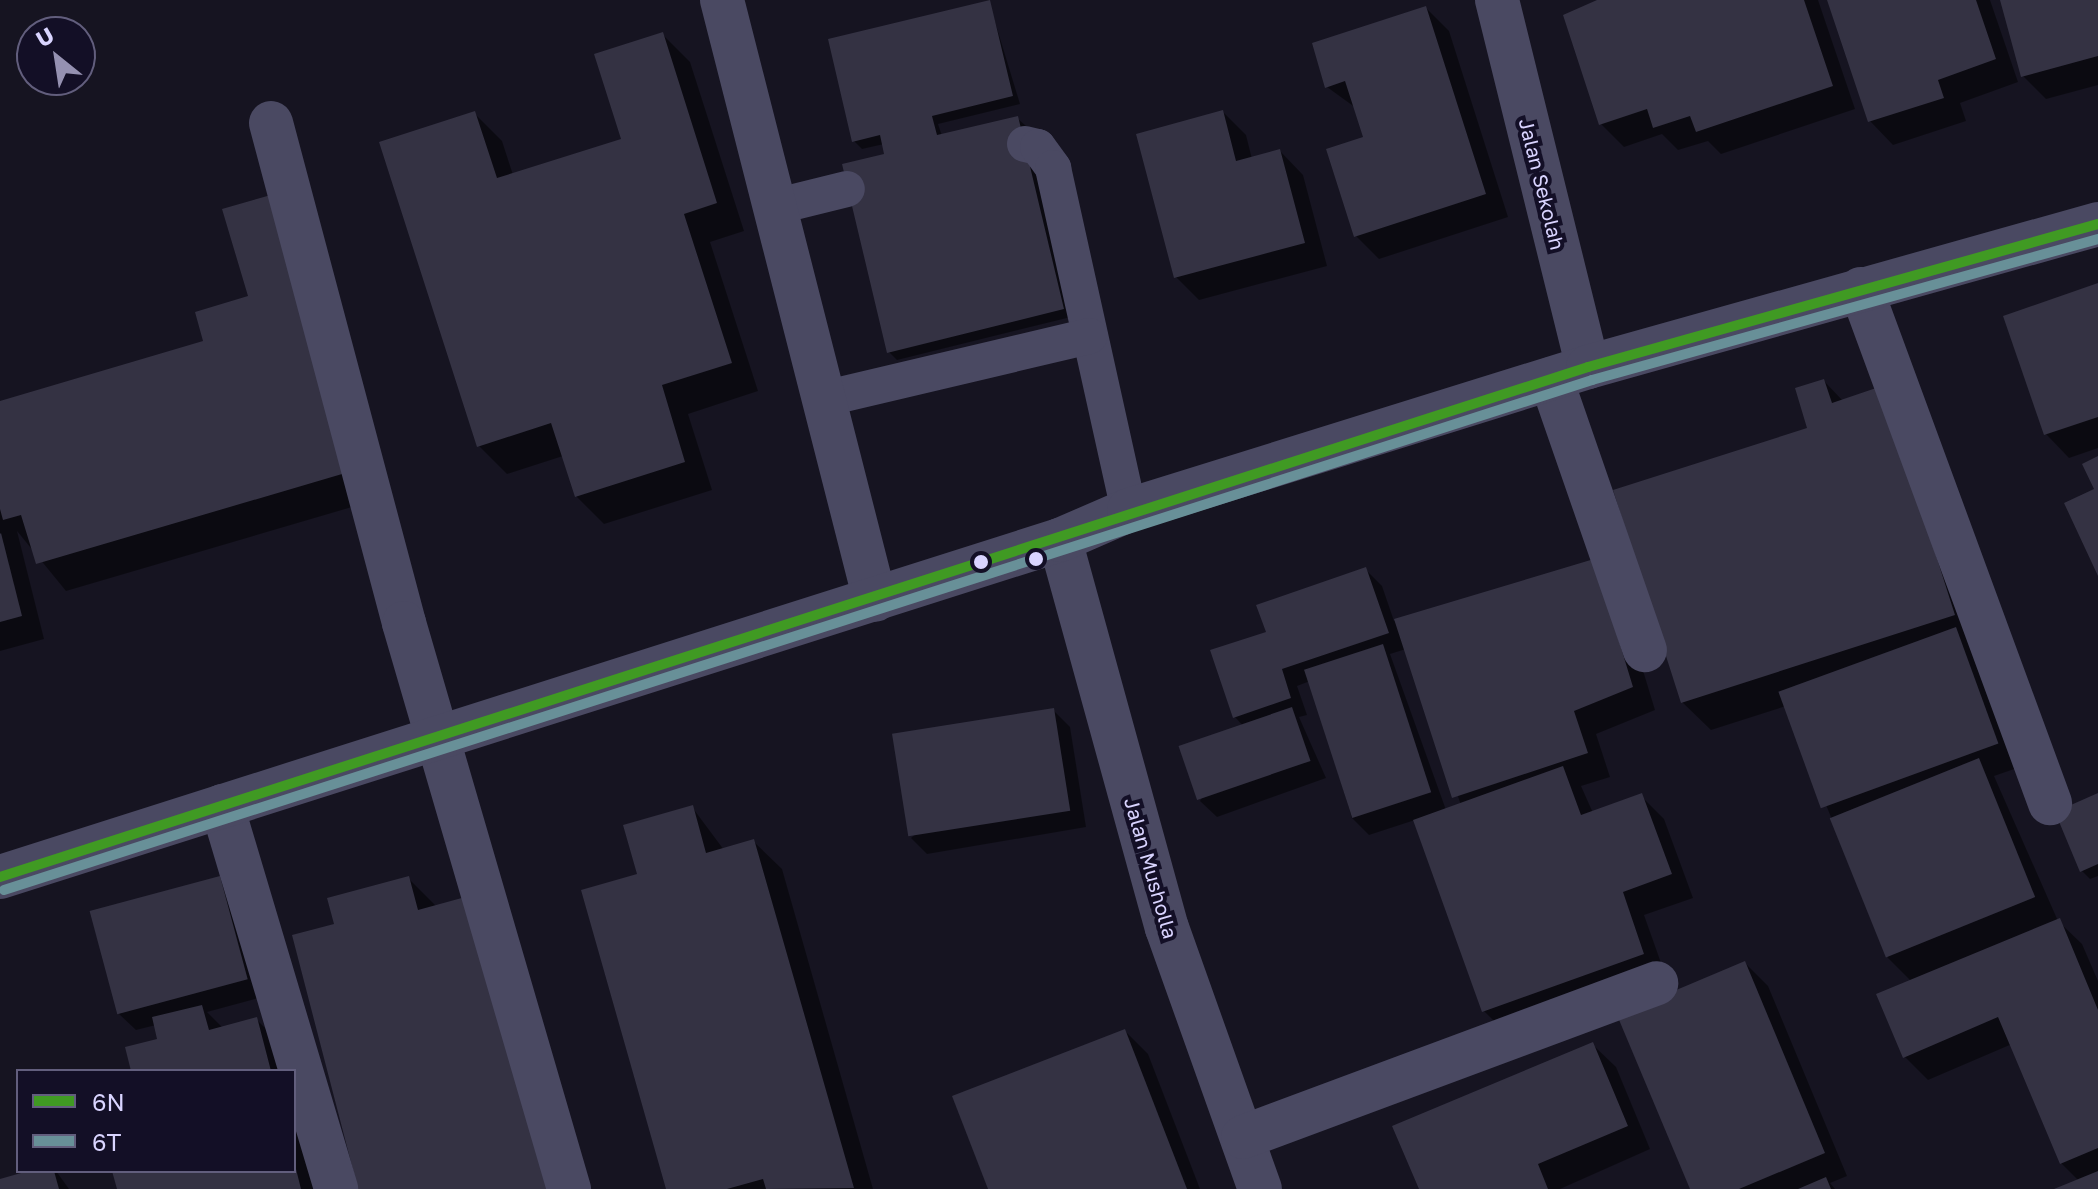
<!DOCTYPE html>
<html>
<head>
<meta charset="utf-8">
<style>
  body { margin:0 }
  #map { position:relative; width:2098px; height:1189px; overflow:hidden; background:#161421; font-family:"Golos Text",sans-serif }
  div>[style] { position:absolute }
  [style*='--x'] { left:calc(var(--x)*1px); top:calc(var(--y)*1px); width:calc(var(--w)*1px); rotate:calc(var(--a)*1deg) }
  .shadow>* { inset:0; background:#0007 }
  .building>* { inset:0; background:#343243; transform-origin:0 0 }
  .service>* { height:36px; margin:-18px; padding:0 18px; transform-origin:18px; border-radius:18px; background:#4a4962 }
  .minor>* { height:44px; margin:-22px; padding:0 22px; transform-origin:22px; border-radius:22px; background:#4a4962 }
  .tertiary>* { height:44px; margin:-22px; padding:0 22px; transform-origin:22px; border-radius:22px; background:#4a4962 }
  .bus-1>* { height:10px; margin:-5px; padding:0 5px; transform-origin:5px; border-radius:5px; background:#409a23 }
  .bus-2>* { height:10px; margin:-5px; padding:0 5px; transform-origin:5px; border-radius:5px; background:#689098 }
  .dots>* { width:22px; height:22px; translate:-50% -50%; box-sizing:border-box; border:4px solid #130f26; border-radius:50% }
  span { translate:-50% -50%; white-space:nowrap; text-align:center; line-height:1.15; -webkit-text-stroke:8px #130f26; paint-order:stroke }
  .street-label { font-size:20px; color:#d9d4ff }
  .legend { position:absolute; left:16px; top:1069px; width:280px; height:104px; box-sizing:border-box; background:#130f26; border:2px solid #625e7d; margin:0; padding:10px 14px; list-style:none; font-size:24px; color:#d9d4ff }
  .legend li { display:flex; align-items:center; gap:16px; height:40px }
  .legend b { width:40px; border:2px solid #625e7d }
  .north { position:absolute; left:16px; top:16px; width:80px; height:80px; box-sizing:border-box; background:#130f26; border:2px solid #625e7d; border-radius:50%; rotate:330deg; font-size:22px; font-weight:700; line-height:32px; text-align:center; color:#d9d4ff }
  .north::after { content:''; display:block; margin:auto; width:28px; height:36px; background:#9591b1; clip-path:polygon(50% 0,100% 100%,50% 72%,0 100%) }
</style>
</head>
<body>
<div id="map">
  <div class="shadow">
    <div style="clip-path:polygon(1599px 0,1818px 0,1855px 109px,1721px 154px,1708px 141px,1678px 150px,1662px 134px,1624px 147px,1601px 124px)"></div>
    <div style="clip-path:polygon(1829px 0,1990px 0,2018px 82px,1960px 103px,1966px 121px,1893px 145px,1870px 121px)"></div>
    <div style="clip-path:polygon(2002px 0,2098px 0,2098px 85px,2046px 99px,2023px 76px)"></div>
    <div style="clip-path:polygon(989px 2px,1020px 104px,938px 124px,942px 136px,1017px 118px,1026px 126px,1071px 317px,897px 360px,889px 352px,886px 156px,884px 144px,862px 149px,854px 141px)"></div>
    <div style="clip-path:polygon(1426px 8px,1449px 31px,1508px 217px,1379px 259px,1356px 236px,1366px 138px,1356px 108px,1327px 87px)"></div>
    <div style="clip-path:polygon(662px 34px,690px 62px,744px 231px,710px 242px,758px 391px,688px 414px,712px 490px,604px 524px,576px 496px,563px 456px,507px 474px,479px 446px,474px 113px,502px 141px,513px 175px,624px 140px)"></div>
    <div style="clip-path:polygon(1223px 112px,1246px 135px,1252px 159px,1280px 151px,1303px 175px,1327px 266px,1199px 300px,1176px 277px)"></div>
    <div style="clip-path:polygon(2098px 286px,2098px 448px,2069px 458px,2046px 434px)"></div>
    <div style="clip-path:polygon(206px 342px,386px 497px,66px 591px,17px 531px,44px 639px,0 651px,0 403px)"></div>
    <div style="clip-path:polygon(1824px 381px,1843px 401px,1881px 388px,2020px 767px,1994px 776px,2058px 921px,2082px 944px,2098px 981px,2098px 1189px,2059px 1189px,2079px 1181px,2061px 1163px,2012px 1044px,1928px 1080px,1905px 1057px,1912px 982px,1888px 958px,1786px 706px,1711px 730px,1682px 702px,1810px 429px)"></div>
    <div style="clip-path:polygon(evenodd,1593px 561px,1617px 585px,1655px 710px,1596px 734px,1610px 777px,1581px 786px,1593px 813px,1641px 796px,1664px 819px,1693px 898px,1644px 915px,1666px 977px,1507px 1034px,1484px 1011px,1415px 820px,1369px 835px,1352px 818px,1310px 681px,1297px 686px,1307px 715px,1299px 717px,1326px 778px,1217px 817px,1200px 801px,1244px 727px,1235px 717px,1269px 633px,1366px 570px,1382px 586px,1394px 621px,1593px 561px,1406px 649px,1461px 805px,1446px 810px,1390px 654px,1406px 649px)"></div>
    <div style="clip-path:polygon(1054px 711px,1070px 727px,1086px 827px,927px 854px,911px 838px)"></div>
    <div style="clip-path:polygon(2098px 795px,2098px 876px,2090px 879px,2082px 871px)"></div>
    <div style="clip-path:polygon(692px 807px,724px 850px,753px 841px,782px 869px,873px 1189px,668px 1189px,639px 875px)"></div>
    <div style="clip-path:polygon(408px 878px,437px 907px,360px 1189px,336px 926px)"></div>
    <div style="clip-path:polygon(219px 879px,236px 895px,262px 997px,207px 1012px,223px 1028px,256px 1019px,280px 1043px,287px 1071px,133px 1071px,160px 1041px,156px 1025px,136px 1030px,119px 1014px)"></div>
    <div style="clip-path:polygon(1745px 963px,1768px 986px,1847px 1176px,1830px 1183px,1835px 1189px,1692px 1189px)"></div>
    <div style="clip-path:polygon(1125px 1031px,1148px 1054px,1200px 1189px,990px 1189px)"></div>
    <div style="clip-path:polygon(1592px 1044px,1616px 1067px,1650px 1149px,1560px 1189px,1421px 1189px)"></div>
    <div style="clip-path:polygon(294px 1098px,317px 1189px,119px 1189px,115px 1171px,294px 1171px)"></div>
    <div style="clip-path:polygon(35px 1171px,56px 1171px,69px 1189px,0 1189px,0 1181px)"></div>
  </div>
  <div class="building">
    <div style="clip-path:polygon(990px 0,1013px 96px,932px 116px,937px 135px,1018px 116px,1064px 309px,887px 353px,842px 164px,884px 154px,880px 135px,852px 142px,828px 39px)"></div>
    <div style="clip-path:polygon(1597px 0,1804px 0,1833px 86px,1696px 132px,1690px 116px,1653px 128px,1647px 109px,1599px 125px,1563px 15px)"></div>
    <div style="clip-path:polygon(1827px 0,1976px 0,1996px 59px,1938px 80px,1944px 98px,1868px 122px)"></div>
    <div style="clip-path:polygon(2000px 0,2098px 0,2098px 56px,2021px 77px)"></div>
    <div style="clip-path:polygon(1426px 6px,1486px 194px,1354px 237px,1326px 149px,1363px 137px,1345px 81px,1325px 88px,1312px 43px)"></div>
    <div style="clip-path:polygon(663px 32px,717px 203px,684px 214px,732px 363px,662px 385px,685px 462px,575px 497px,551px 423px,477px 447px,379px 142px,475px 111px,497px 178px,621px 139px,594px 54px)"></div>
    <div style="clip-path:polygon(1223px 110px,1236px 161px,1280px 149px,1305px 243px,1174px 278px,1136px 134px)"></div>
    <div style="clip-path:polygon(278px 193px,359px 469px,36px 564px,21px 515px,3px 520px,0 509px,0 401px,203px 341px,195px 312px,248px 296px,222px 209px)"></div>
    <div style="clip-path:polygon(2098px 283px,2098px 417px,2044px 435px,2003px 316px)"></div>
    <div style="clip-path:polygon(1824px 379px,1832px 403px,1882px 386px,1955px 615px,1681px 703px,1613px 490px,1807px 428px,1795px 388px)"></div>
    <div style="clip-path:polygon(2098px 456px,2098px 576px,2064px 503px,2094px 489px,2082px 464px)"></div>
    <div style="clip-path:polygon(1px 533px,22px 616px,0 622px,0 534px)"></div>
    <div style="clip-path:polygon(1594px 559px,1633px 687px,1574px 711px,1588px 753px,1452px 798px,1394px 619px)"></div>
    <div style="clip-path:polygon(1366px 567px,1389px 633px,1282px 669px,1291px 698px,1233px 718px,1210px 650px,1266px 632px,1256px 605px)"></div>
    <div style="left:1956px;top:627px;width:124px;height:189px;rotate:70deg"></div>
    <div style="left:1383px;top:644px;width:156px;height:83px;rotate:72deg"></div>
    <div style="left:1292px;top:707px;width:57px;height:120px;rotate:71deg"></div>
    <div style="left:1054px;top:708px;width:104px;height:164px;rotate:81deg"></div>
    <div style="left:1979px;top:758px;width:150px;height:161px;rotate:68deg"></div>
    <div style="clip-path:polygon(1563px 766px,1581px 815px,1642px 793px,1672px 874px,1623px 892px,1644px 954px,1482px 1012px,1413px 820px)"></div>
    <div style="clip-path:polygon(2098px 793px,2098px 864px,2080px 872px,2055px 812px)"></div>
    <div style="clip-path:polygon(693px 805px,706px 853px,754px 839px,854px 1188px,766px 1189px,763px 1179px,727px 1189px,666px 1189px,581px 890px,637px 874px,623px 825px)"></div>
    <div style="left:220px;top:876px;width:107px;height:135px;rotate:75deg"></div>
    <div style="clip-path:polygon(409px 876px,418px 910px,469px 896px,547px 1189px,358px 1189px,292px 935px,334px 924px,327px 898px)"></div>
    <div style="clip-path:polygon(2060px 918px,2098px 1010px,2098px 1148px,2060px 1164px,1998px 1017px,1903px 1058px,1876px 994px)"></div>
    <div style="clip-path:polygon(1745px 961px,1825px 1153px,1739px 1189px,1690px 1189px,1617px 1015px)"></div>
    <div style="clip-path:polygon(202px 1005px,209px 1030px,257px 1017px,271px 1071px,131px 1071px,125px 1047px,157px 1039px,152px 1017px)"></div>
    <div style="clip-path:polygon(1125px 1029px,1187px 1189px,988px 1189px,952px 1096px)"></div>
    <div style="clip-path:polygon(1593px 1042px,1628px 1126px,1538px 1164px,1548px 1189px,1419px 1189px,1392px 1126px)"></div>
    <div style="clip-path:polygon(295px 1165px,301px 1189px,117px 1189px,112px 1171px,294px 1171px)"></div>
    <div style="clip-path:polygon(28px 1171px,54px 1171px,59px 1189px,0 1189px,0 1179px)"></div>
    <div style="clip-path:polygon(2098px 1171px,2098px 1189px,2054px 1189px)"></div>
    <div style="clip-path:polygon(1826px 1177px,1831px 1189px,1798px 1189px)"></div>
  </div>
  <div class="service">
    <div style="--x:1025;--y:144;--w:13;--a:13"></div>
    <div style="--x:1038;--y:147;--w:26;--a:54"></div>
    <div style="--x:1053;--y:168;--w:350;--a:77.5"></div>
    <div style="--x:774;--y:207;--w:75;--a:-13.9"></div>
    <div style="--x:823;--y:399;--w:274;--a:-13.3"></div>
  </div>
  <div class="minor">
    <div style="--x:722;--y:0;--w:619;--a:75.69"></div>
    <div style="--x:1497;--y:0;--w:378;--a:76.1"></div>
    <div style="--x:271;--y:123;--w:517;--a:75.1"></div>
    <div style="--x:404;--y:623;--w:590;--a:73.75"></div>
    <div style="--x:1861;--y:289;--w:548;--a:69.81"></div>
    <div style="--x:1551;--y:379;--w:287;--a:70.9"></div>
    <div style="--x:1060;--y:540;--w:402;--a:74.6"></div>
    <div style="--x:1167;--y:928;--w:277;--a:70.4"></div>
    <div style="--x:222;--y:806;--w:400;--a:73.4"></div>
    <div style="--x:1243;--y:1137;--w:441;--a:-20.4"></div>
  </div>
  <div class="tertiary">
    <div style="--x:0;--y:877;--w:1112;--a:-17.64"></div>
    <div style="--x:1060;--y:540;--w:75;--a:-23.5"></div>
    <div style="--x:1129;--y:510;--w:481;--a:-17.3"></div>
    <div style="--x:1588;--y:367;--w:530;--a:-15.66"></div>
  </div>
  <div class="bus-1">
    <div style="--x:0;--y:877;--w:1668;--a:-17.8"></div>
    <div style="--x:1588;--y:367;--w:530;--a:-15.66"></div>
  </div>
  <div class="bus-2">
    <div style="--x:4;--y:890;--w:1668;--a:-17.8"></div>
    <div style="--x:1592;--y:380;--w:525;--a:-15.57"></div>
  </div>
  <div class="dots">
    <div style="left:1036px;top:559px;background:#d9d4ff"></div>
    <div style="left:981px;top:562px;background:#d9d4ff"></div>
  </div>
  <div class="street-label">
    <span style="left:1542px;top:184px;rotate:76deg">Jalan Sekolah</span>
    <span style="left:1151px;top:868px;rotate:74deg">Jalan Musholla</span>
  </div>
  <ul class="legend">
  <li><b style="height:10px;background:#409a23"></b>6N</li>
  <li><b style="height:10px;background:#689098"></b>6T</li>
  </ul>
  <div class="north">U</div>
</div>
</body>
</html>
